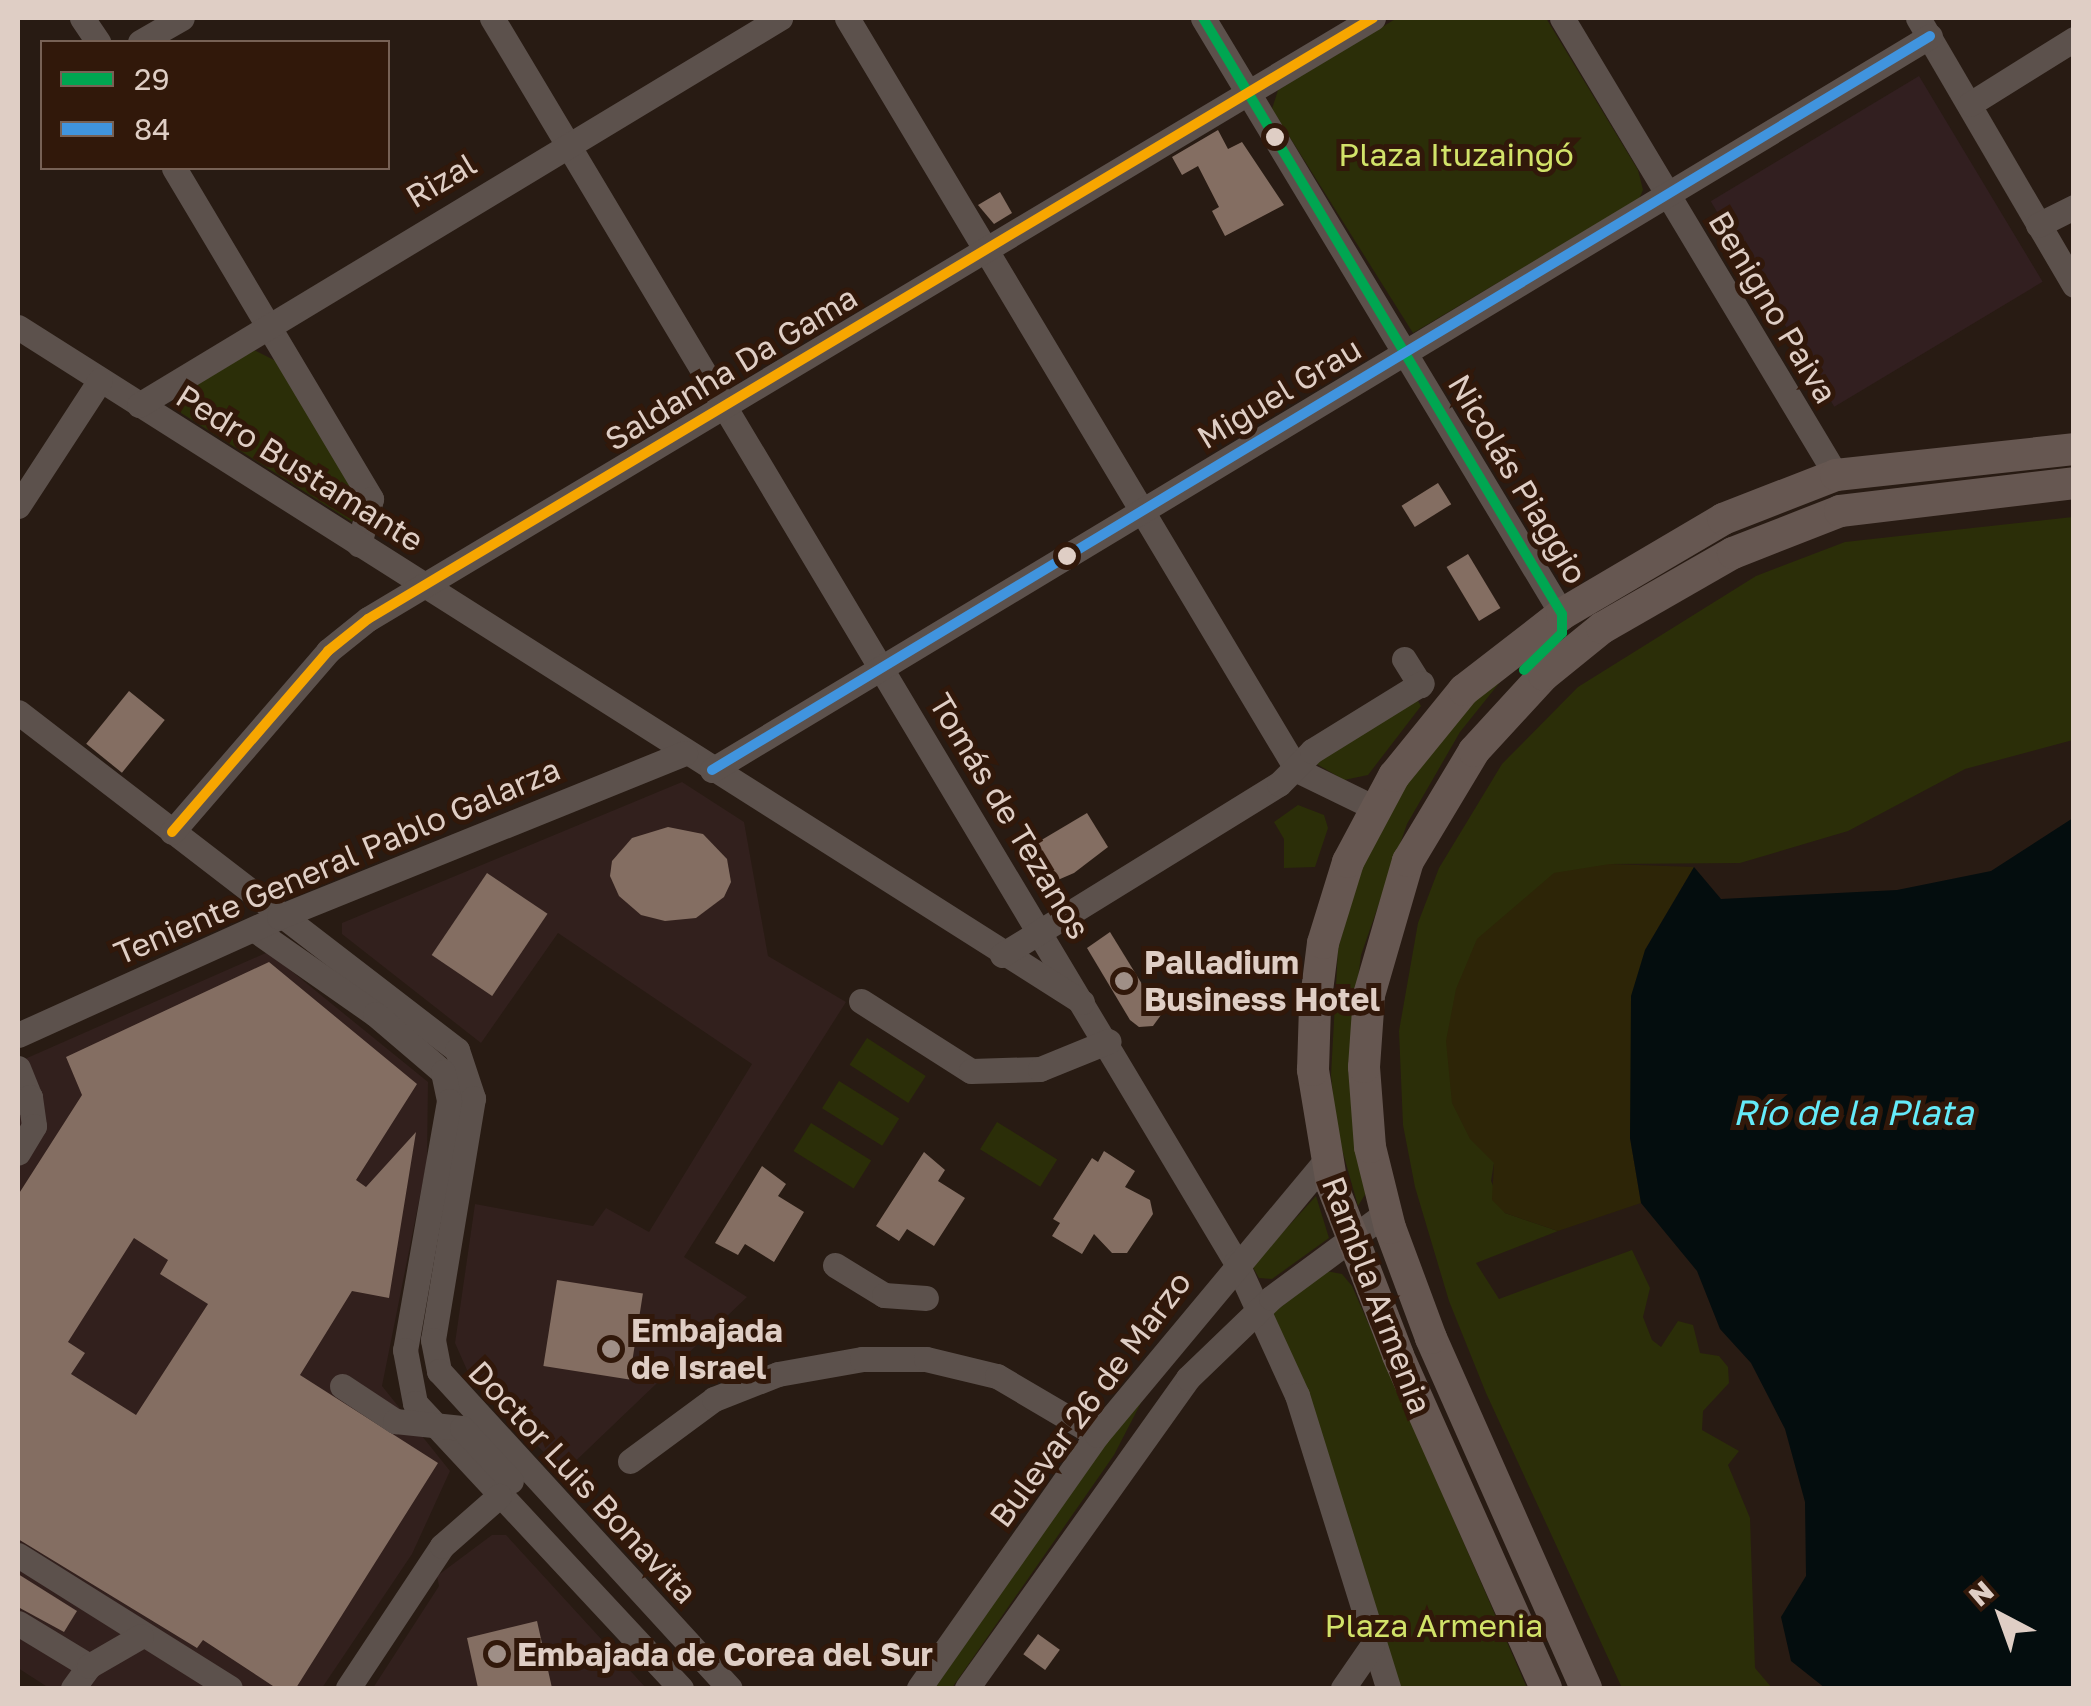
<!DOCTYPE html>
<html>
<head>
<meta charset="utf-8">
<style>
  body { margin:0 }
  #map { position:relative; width:2091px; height:1706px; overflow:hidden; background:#281b13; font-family:"Golos Text",sans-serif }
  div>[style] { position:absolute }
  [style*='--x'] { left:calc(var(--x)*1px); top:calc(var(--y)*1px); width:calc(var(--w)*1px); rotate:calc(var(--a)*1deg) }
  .commercial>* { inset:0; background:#32201d }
  .education>* { inset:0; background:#321f20; transform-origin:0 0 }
  .green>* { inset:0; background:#2b2e08; transform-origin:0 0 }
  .sand>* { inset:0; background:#2d2507 }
  .water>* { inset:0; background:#040d0e }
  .building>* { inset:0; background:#846e62; transform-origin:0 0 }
  .minor>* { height:25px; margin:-12.5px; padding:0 12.5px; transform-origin:12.5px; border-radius:12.5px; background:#5c514c }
  .major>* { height:32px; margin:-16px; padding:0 16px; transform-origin:16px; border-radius:16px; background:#665751 }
  .bus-1>* { height:10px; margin:-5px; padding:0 5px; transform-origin:5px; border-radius:5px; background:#00a651 }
  .bus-2>* { height:10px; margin:-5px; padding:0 5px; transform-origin:5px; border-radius:5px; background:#4094de }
  .bus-3>* { height:10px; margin:-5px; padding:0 5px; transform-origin:5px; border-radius:5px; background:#f7a600 }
  .dots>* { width:28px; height:28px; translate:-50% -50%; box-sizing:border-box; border:5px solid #31180a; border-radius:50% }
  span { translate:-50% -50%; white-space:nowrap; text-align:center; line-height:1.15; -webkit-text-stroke:10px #31180a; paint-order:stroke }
  .park-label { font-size:32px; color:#d2e369 }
  .street-label { font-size:32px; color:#dfcec5 }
  .poi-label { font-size:32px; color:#dfcec5; font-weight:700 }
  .left { translate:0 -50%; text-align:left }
  .water-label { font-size:35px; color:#64ebfa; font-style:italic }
  .frame { position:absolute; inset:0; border:20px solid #dfcec5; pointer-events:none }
  .legend { position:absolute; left:40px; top:40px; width:350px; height:130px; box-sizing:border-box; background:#31180a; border:2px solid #776155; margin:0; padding:12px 18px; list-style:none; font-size:30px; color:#dfcec5 }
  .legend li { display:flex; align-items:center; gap:20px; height:50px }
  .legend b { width:50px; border:2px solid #776155 }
  .north { position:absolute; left:1951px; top:1566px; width:100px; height:100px; -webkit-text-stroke:8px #31180a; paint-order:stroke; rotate:319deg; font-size:28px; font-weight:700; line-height:40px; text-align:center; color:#dfcec5 }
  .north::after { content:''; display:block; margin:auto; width:35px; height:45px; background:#dfcec5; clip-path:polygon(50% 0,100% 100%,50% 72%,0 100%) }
</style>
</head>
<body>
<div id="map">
  <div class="commercial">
    <div style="clip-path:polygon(682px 782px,744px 822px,768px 956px,846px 1002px,684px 1257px,747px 1297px,563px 1473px,467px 1370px,455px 1343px,475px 1204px,593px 1226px,606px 1208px,649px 1232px,752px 1064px,558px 933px,481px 1043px,342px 934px,342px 923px)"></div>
    <div style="clip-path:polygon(268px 952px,428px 1082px,427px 1161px,382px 1386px,450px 1471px,412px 1554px,322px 1688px,49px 1688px,18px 1668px,18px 1062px)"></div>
    <div style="clip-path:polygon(492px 1535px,506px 1535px,646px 1688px,373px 1688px,439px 1586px,437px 1576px)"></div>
  </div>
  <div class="education">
    <div style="left:1919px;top:76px;width:240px;height:243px;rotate:59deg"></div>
  </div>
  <div class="green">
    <div style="clip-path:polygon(1397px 18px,1546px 18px,1638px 170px,1643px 190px,1639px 199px,1413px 333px,1272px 109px,1278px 90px)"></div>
    <div style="clip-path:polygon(254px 350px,278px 362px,359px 499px,352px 522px,181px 413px,180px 392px)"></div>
    <div style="clip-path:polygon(2073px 517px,2073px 740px,1965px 769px,1848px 831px,1740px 863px,1610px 864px,1494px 1163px,1491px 1181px,1505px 1213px,1558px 1231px,1476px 1263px,1499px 1299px,1632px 1250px,1650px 1288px,1643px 1317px,1652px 1340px,1661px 1347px,1678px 1321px,1693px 1325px,1700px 1353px,1719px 1356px,1728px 1367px,1729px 1383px,1703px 1411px,1702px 1430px,1739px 1451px,1728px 1465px,1750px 1518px,1755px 1668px,1772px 1688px,1622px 1688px,1486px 1393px,1449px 1301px,1415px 1187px,1403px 1125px,1399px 1031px,1418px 923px,1439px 868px,1502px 764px,1578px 687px,1756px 576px,1845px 542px)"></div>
    <div style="clip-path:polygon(1504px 677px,1460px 732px,1407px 824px,1361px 955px,1353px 1019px,1366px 1193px,1358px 1206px,1336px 1128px,1331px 1075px,1338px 949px,1368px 844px,1446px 725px)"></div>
    <div style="clip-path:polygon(1415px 696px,1421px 706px,1368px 775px,1344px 780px,1315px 763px)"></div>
    <div style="clip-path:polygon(1298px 805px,1324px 815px,1328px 828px,1315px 867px,1284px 868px,1284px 839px,1274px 822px)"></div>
    <div style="left:867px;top:1038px;width:70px;height:32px;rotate:33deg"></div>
    <div style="left:839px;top:1081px;width:71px;height:32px;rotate:32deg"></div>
    <div style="left:997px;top:1122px;width:71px;height:32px;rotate:32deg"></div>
    <div style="left:811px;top:1123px;width:71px;height:33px;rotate:32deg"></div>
    <div style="clip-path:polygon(1316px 1196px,1329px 1238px,1272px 1279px,1259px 1278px,1252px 1266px)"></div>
    <div style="clip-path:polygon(1326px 1271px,1342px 1274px,1352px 1286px,1527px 1688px,1394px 1688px,1272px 1314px)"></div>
    <div style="clip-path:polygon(1234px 1287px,1145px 1395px,1114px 1455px,952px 1688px,935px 1688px,1130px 1406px,1201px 1317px)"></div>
  </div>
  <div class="sand">
    <div style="clip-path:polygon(1610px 864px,1694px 867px,1645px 950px,1630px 1138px,1641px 1203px,1558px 1231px,1505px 1213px,1492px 1200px,1494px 1163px,1470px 1139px,1452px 1103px,1446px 1041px,1456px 989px,1477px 939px,1554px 873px)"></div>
  </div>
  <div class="water">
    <div style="clip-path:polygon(2073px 818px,2073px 1688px,1825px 1688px,1791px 1661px,1781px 1617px,1806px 1576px,1805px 1502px,1785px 1429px,1751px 1363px,1720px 1329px,1697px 1271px,1641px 1203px,1630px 1138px,1631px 996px,1645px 950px,1694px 867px,1721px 899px,1897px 890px,1991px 871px)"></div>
  </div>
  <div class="building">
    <div style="clip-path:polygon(1218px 130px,1228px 149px,1242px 142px,1284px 205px,1225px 236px,1212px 211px,1219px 207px,1198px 166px,1182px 175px,1172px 157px)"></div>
    <div style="clip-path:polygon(1000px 192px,1012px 213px,994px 224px,978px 205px)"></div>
    <div style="left:1438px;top:483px;width:25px;height:43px;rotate:58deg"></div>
    <div style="left:1468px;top:554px;width:63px;height:25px;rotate:59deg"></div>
    <div style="left:129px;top:691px;width:46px;height:68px;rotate:39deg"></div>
    <div style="clip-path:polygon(1087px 813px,1108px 847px,1074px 873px,1044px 886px,1023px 851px)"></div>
    <div style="clip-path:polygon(668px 827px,703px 834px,727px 859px,731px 882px,724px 897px,696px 918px,665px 921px,641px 915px,619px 896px,610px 876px,612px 861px,632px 838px)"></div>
    <div style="left:487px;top:873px;width:73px;height:99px;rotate:34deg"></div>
    <div style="clip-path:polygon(1110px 932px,1161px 1015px,1153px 1026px,1139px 1027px,1130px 1020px,1087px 948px)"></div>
    <div style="clip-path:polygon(evenodd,269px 962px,417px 1084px,356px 1180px,366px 1187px,416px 1132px,389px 1298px,352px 1291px,300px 1375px,438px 1463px,296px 1688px,276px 1688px,203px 1640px,197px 1648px,18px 1539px,18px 1195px,82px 1095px,66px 1057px,269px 962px,134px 1238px,168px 1260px,160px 1274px,208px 1304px,136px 1415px,71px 1374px,85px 1353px,68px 1342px,134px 1238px)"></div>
    <div style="clip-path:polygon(1104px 1151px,1135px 1171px,1125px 1187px,1150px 1200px,1153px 1214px,1127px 1253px,1112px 1253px,1094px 1234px,1082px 1254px,1052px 1236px,1060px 1223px,1053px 1219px,1092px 1158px,1098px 1162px)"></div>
    <div style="clip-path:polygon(924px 1152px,945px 1170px,938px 1181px,965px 1198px,934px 1246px,907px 1229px,899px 1241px,876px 1226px)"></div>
    <div style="clip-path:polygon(762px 1166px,786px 1184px,778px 1196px,804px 1212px,774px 1262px,745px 1244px,738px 1255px,715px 1243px)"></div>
    <div style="left:557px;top:1280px;width:87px;height:87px;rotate:9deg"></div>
    <div style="clip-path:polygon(18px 1574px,77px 1611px,64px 1632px,18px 1607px)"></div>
    <div style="clip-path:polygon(537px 1621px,552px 1688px,478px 1688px,467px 1638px)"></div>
    <div style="left:1038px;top:1634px;width:27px;height:25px;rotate:36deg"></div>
  </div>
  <div class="minor">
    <div style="--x:82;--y:18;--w:29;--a:56"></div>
    <div style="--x:492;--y:18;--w:1450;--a:59.12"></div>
    <div style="--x:1236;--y:1262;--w:146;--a:65.4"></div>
    <div style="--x:1297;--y:1395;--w:307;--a:72.7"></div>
    <div style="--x:847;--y:18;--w:876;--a:59.1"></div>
    <div style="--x:1297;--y:770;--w:87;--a:26"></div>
    <div style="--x:1203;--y:18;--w:696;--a:58.94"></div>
    <div style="--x:1562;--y:18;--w:533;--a:59.05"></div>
    <div style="--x:1918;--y:18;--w:309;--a:59.7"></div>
    <div style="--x:140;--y:42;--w:48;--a:-29.7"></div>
    <div style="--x:1970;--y:104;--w:123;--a:-32"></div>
    <div style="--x:174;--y:168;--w:385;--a:59.2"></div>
    <div style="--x:371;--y:499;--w:47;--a:104.9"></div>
    <div style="--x:2038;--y:225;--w:40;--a:-26.6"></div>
    <div style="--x:18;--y:327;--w:1260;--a:32.39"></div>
    <div style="--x:139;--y:405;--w:749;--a:-31.12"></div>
    <div style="--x:18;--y:506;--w:150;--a:-56.9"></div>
    <div style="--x:1404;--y:659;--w:31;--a:58"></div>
    <div style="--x:18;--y:712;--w:554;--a:37.59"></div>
    <div style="--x:457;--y:1050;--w:51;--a:71.6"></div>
    <div style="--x:473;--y:1098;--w:245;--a:99.4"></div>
    <div style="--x:433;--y:1340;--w:32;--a:79"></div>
    <div style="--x:439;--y:1371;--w:430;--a:47.5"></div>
    <div style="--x:712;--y:770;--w:1422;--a:-31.07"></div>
    <div style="--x:172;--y:832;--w:239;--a:-49.2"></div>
    <div style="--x:328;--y:651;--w:51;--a:-38.7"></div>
    <div style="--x:368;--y:619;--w:1171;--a:-30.88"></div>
    <div style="--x:255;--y:930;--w:146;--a:35"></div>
    <div style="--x:375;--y:1014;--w:89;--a:40.5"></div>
    <div style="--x:443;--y:1072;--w:30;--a:78"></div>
    <div style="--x:449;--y:1101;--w:253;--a:100"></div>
    <div style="--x:405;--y:1350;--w:54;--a:79.3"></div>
    <div style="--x:415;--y:1403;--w:390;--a:47"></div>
    <div style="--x:1002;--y:955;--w:326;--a:-31.7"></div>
    <div style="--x:1279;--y:784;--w:47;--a:-45"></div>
    <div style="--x:1312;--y:751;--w:129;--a:-31.7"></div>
    <div style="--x:861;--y:1001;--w:130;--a:32.5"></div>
    <div style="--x:971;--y:1071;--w:69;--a:-1.7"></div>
    <div style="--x:1040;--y:1069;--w:74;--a:-22.1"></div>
    <div style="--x:18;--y:1035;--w:286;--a:-24.3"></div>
    <div style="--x:279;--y:917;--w:438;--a:-22"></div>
    <div style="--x:18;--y:1068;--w:31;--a:68"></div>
    <div style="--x:18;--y:1102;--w:13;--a:-23"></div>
    <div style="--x:30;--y:1097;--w:29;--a:82"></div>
    <div style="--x:34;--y:1126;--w:31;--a:121"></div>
    <div style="--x:835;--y:1265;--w:57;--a:31.5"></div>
    <div style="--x:884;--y:1295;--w:42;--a:4.1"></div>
    <div style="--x:342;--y:1386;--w:64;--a:33.4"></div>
    <div style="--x:395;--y:1421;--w:67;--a:6"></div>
    <div style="--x:462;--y:1428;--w:72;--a:47.2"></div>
    <div style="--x:630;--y:1461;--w:104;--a:-36.4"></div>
    <div style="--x:714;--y:1399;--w:69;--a:-21.3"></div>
    <div style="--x:778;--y:1374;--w:85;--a:-10.1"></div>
    <div style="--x:862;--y:1359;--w:64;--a:0"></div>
    <div style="--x:926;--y:1359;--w:73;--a:13.5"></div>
    <div style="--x:997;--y:1376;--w:116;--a:30.5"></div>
    <div style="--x:18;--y:1555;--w:250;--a:32.1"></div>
    <div style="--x:18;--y:1623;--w:83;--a:31.2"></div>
    <div style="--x:73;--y:1688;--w:27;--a:-54"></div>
    <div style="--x:89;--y:1666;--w:60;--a:-30"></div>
    <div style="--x:348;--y:1688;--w:170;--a:-56.5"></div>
    <div style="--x:442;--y:1546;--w:76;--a:-41.3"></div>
    <div style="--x:919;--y:1688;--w:309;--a:-54.9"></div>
    <div style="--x:1097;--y:1435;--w:358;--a:-50.2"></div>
    <div style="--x:967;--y:1688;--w:381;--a:-54.5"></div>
    <div style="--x:1188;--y:1378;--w:115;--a:-43.9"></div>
    <div style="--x:1271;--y:1298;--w:143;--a:-36.5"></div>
    <div style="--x:1343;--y:1688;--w:51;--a:-55.4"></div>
  </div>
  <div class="major">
    <div style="--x:1546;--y:1688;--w:364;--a:-114"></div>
    <div style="--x:1398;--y:1355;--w:182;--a:-111.2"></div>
    <div style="--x:1332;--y:1185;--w:117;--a:-99.4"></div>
    <div style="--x:1313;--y:1070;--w:63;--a:-88.2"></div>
    <div style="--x:1315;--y:1007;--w:64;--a:-82.9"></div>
    <div style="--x:1323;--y:943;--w:85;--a:-72.8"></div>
    <div style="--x:1348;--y:862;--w:98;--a:-61.9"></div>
    <div style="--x:1394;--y:776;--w:111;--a:-50.9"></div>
    <div style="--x:1464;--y:690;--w:124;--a:-37.8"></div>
    <div style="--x:1562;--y:614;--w:187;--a:-30.5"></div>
    <div style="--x:1723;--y:519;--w:121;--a:-21.3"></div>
    <div style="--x:1836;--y:475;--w:239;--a:-6.2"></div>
    <div style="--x:1586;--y:1688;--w:383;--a:-113.9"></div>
    <div style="--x:1431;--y:1338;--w:117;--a:-110.4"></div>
    <div style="--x:1390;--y:1228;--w:83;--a:-103.9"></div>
    <div style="--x:1370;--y:1147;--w:80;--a:-94.3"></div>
    <div style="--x:1364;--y:1067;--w:72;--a:-86"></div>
    <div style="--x:1369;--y:995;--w:140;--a:-73.8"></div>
    <div style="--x:1408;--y:861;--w:128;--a:-59"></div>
    <div style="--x:1474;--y:751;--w:103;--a:-47.4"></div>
    <div style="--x:1544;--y:675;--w:75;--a:-39"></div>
    <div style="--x:1602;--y:628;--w:151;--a:-29.8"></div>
    <div style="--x:1733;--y:553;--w:115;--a:-21.4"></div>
    <div style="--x:1840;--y:511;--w:236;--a:-6.8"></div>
  </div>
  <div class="bus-1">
    <div style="--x:1203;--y:18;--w:696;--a:58.94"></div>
    <div style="--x:1562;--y:614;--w:19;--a:90"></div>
    <div style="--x:1562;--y:633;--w:53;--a:135.8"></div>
  </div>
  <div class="bus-2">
    <div style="--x:712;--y:770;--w:1422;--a:-31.07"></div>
  </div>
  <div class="bus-3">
    <div style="--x:172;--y:832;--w:239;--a:-49.2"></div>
    <div style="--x:328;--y:651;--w:51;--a:-38.7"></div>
    <div style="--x:368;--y:619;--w:1171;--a:-30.88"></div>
  </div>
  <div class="dots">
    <div style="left:1275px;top:137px;background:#dfcec5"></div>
    <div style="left:1067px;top:556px;background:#dfcec5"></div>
    <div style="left:1124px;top:981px;background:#9f8f87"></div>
    <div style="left:611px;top:1349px;background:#9f8f87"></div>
    <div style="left:497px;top:1654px;background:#9f8f87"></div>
  </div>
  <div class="park-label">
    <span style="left:1456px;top:154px">Plaza Ituzaingó</span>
    <span style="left:1434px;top:1625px">Plaza Armenia</span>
  </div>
  <div class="street-label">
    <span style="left:441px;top:180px;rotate:-31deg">Rizal</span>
    <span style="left:1773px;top:307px;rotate:59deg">Benigno Paiva</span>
    <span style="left:731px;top:368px;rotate:-31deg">Saldanha Da Gama</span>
    <span style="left:1279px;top:393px;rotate:-31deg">Miguel Grau</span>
    <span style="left:300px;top:468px;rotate:32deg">Pedro Bustamante</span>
    <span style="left:1518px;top:479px;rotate:59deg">Nicolás Piaggio</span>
    <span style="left:1010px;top:816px;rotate:59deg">Tomás de Tezanos</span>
    <span style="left:337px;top:861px;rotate:-23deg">Teniente General Pablo Galarza</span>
    <span style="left:1377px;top:1295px;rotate:69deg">Rambla Armenia</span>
    <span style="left:1090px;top:1399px;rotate:-53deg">Bulevar 26 de Marzo</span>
    <span style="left:583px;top:1482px;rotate:47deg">Doctor Luis Bonavita</span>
  </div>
  <div class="poi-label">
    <span class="left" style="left:1144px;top:981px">Palladium<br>Business Hotel</span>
    <span class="left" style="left:631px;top:1349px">Embajada<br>de Israel</span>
    <span class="left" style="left:517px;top:1654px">Embajada de Corea del Sur</span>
  </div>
  <div class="water-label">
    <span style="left:1853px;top:1112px">Río de la Plata</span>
  </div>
  <div class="frame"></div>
  <ul class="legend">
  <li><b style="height:12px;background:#00a651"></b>29</li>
  <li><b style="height:12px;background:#4094de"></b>84</li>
  </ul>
  <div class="north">N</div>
</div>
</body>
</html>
